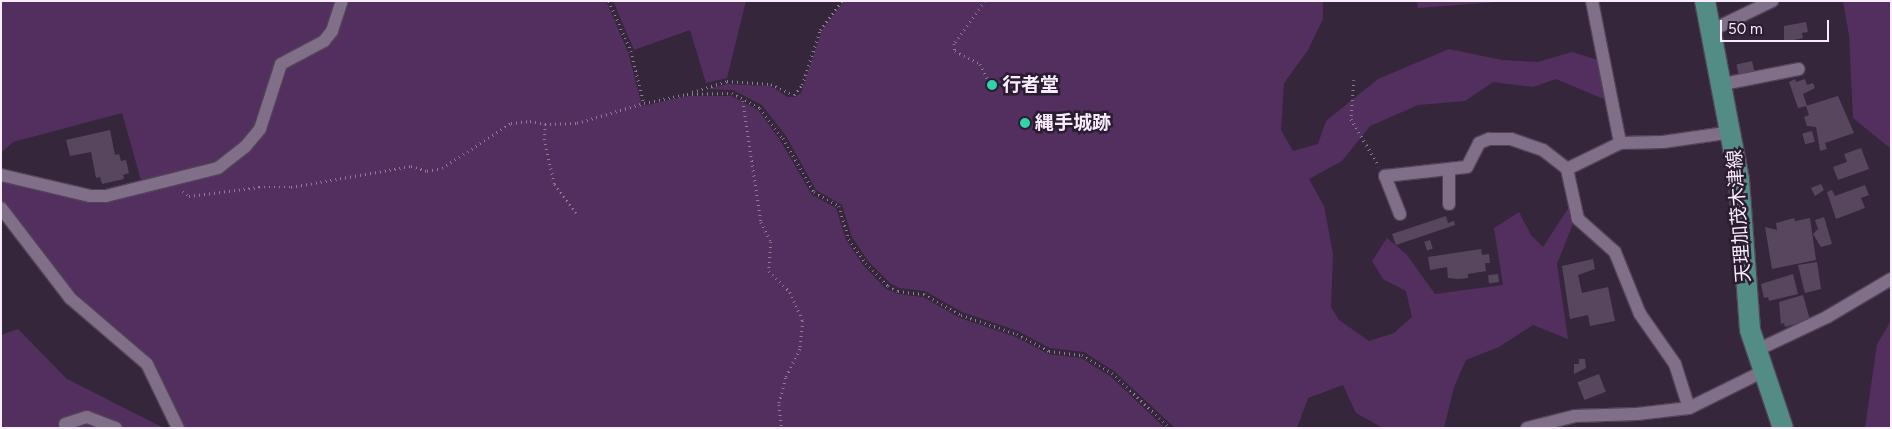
<!DOCTYPE html>
<html>
<head>
<meta charset="utf-8">
<style>
  body { margin:0 }
  #map { position:relative; width:1892px; height:429px; overflow:hidden; background:#36263c; font-family:Figtree,"Noto Sans JP",sans-serif }
  div>[style] { position:absolute }
  [style*='--x'] { left:calc(var(--x)*1px); top:calc(var(--y)*1px); width:calc(var(--w)*1px); rotate:calc(var(--a)*1deg) }
  .green>* { inset:0; background:#522f5f }
  .building>* { inset:0; background:#58465f; transform-origin:0 0 }
  .path>* { height:2.5px; margin-top:-1.25px; transform-origin:0; background:repeating-linear-gradient(90deg,#8c7e91 0 1px,transparent 0 5px) }
  .roads { filter:drop-shadow(1px 0 #524457) drop-shadow(-1px 0 #524457) drop-shadow(0 1px #524457) drop-shadow(0 -1px #524457) }
  .minor>* { height:12px; margin:-6px; padding:0 6px; transform-origin:6px; border-radius:6px; background:#816f89 }
  .primary>* { height:20px; margin:-10px; padding:0 10px; transform-origin:10px; border-radius:10px; background:#528c84 }
  .dots>* { width:14px; height:14px; translate:-50% -50%; box-sizing:border-box; border:2px solid #2c1c32; border-radius:50% }
  span { translate:-50% -50%; white-space:nowrap; text-align:center; line-height:1.15; -webkit-text-stroke:5px #2c1c32; paint-order:stroke }
  .poi-label { font-size:19px; color:#f8edfc; font-weight:700 }
  .left { translate:0 -50%; text-align:left }
  .street-label { font-size:19px; color:#f8edfc }
  .frame { position:absolute; inset:0; border:2px solid #f8edfc; pointer-events:none }
  .scale { position:absolute; left:1720px; top:20px; width:109px; height:22px; box-sizing:border-box; border:2px solid #f8edfc; border-top:0; padding-left:6px; font-size:15px; line-height:18px; white-space:nowrap; color:#f8edfc; -webkit-text-stroke:4px #2c1c32; paint-order:stroke }
</style>
</head>
<body>
<div id="map">
  <div class="green">
    <div style="clip-path:polygon(1px 1px,338px 1px,328px 29px,310px 45px,287px 53px,273px 68px,265px 106px,250px 136px,216px 164px,142px 184px,122px 113px,13px 142px,1px 153px)"></div>
    <div style="clip-path:polygon(347px 1px,606px 1px,628px 52px,642px 106px,688px 96px,731px 96px,758px 110px,780px 140px,812px 195px,836px 208px,846px 240px,863px 265px,886px 289px,898px 294px,923px 297px,960px 318px,1016px 337px,1048px 354px,1081px 358px,1110px 376px,1165px 428px,183px 428px,157px 368px,65px 283px,1px 200px,1px 181px,124px 197px,220px 172px,264px 132px,274px 108px,279px 78px,284px 67px,314px 53px)"></div>
    <div style="clip-path:polygon(613px 1px,746px 1px,727px 78px,706px 83px,690px 30px,634px 50px)"></div>
    <div style="clip-path:polygon(844px 1px,1323px 1px,1323px 19px,1308px 50px,1284px 83px,1281px 130px,1293px 151px,1318px 144px,1326px 121px,1378px 79px,1449px 49px,1502px 60px,1538px 62px,1572px 52px,1598px 60px,1606px 100px,1556px 79px,1533px 87px,1493px 82px,1465px 101px,1418px 105px,1370px 126px,1342px 161px,1309px 179px,1324px 206px,1333px 254px,1331px 307px,1339px 320px,1369px 341px,1394px 333px,1412px 317px,1406px 291px,1383px 279px,1372px 261px,1387px 238px,1407px 255px,1435px 294px,1503px 285px,1494px 228px,1519px 212px,1531px 235px,1543px 247px,1569px 207px,1574px 221px,1557px 264px,1568px 339px,1533px 325px,1499px 347px,1466px 360px,1454px 387px,1444px 428px,1383px 428px,1356px 413px,1343px 385px,1308px 398px,1297px 428px,1175px 428px,1114px 371px,1084px 352px,1050px 348px,1018px 331px,962px 312px,925px 291px,899px 288px,890px 283px,869px 262px,852px 237px,842px 205px,816px 190px,786px 136px,762px 105px,733px 90px,708px 89px,727px 84px,771px 86px,787px 97px,795px 97px,801px 93px,822px 30px)"></div>
    <div style="clip-path:polygon(1417px 1px,1510px 1px,1418px 8px)"></div>
    <div style="clip-path:polygon(1843px 1px,1891px 1px,1891px 149px,1853px 118px,1849px 35px)"></div>
    <div style="clip-path:polygon(1891px 321px,1891px 428px,1865px 428px,1877px 344px)"></div>
    <div style="clip-path:polygon(18px 329px,67px 379px,164px 428px,1px 428px,1px 335px)"></div>
  </div>
  <div class="building">
    <div style="clip-path:polygon(1806px 22px,1808px 32px,1802px 33px,1803px 38px,1784px 42px,1784px 26px)"></div>
    <div style="left:1752px;top:61px;width:13px;height:16px;rotate:77deg"></div>
    <div style="clip-path:polygon(1795px 79px,1796px 82px,1805px 79px,1807px 85px,1813px 83px,1815px 88px,1803px 94px,1807px 106px,1798px 108px,1789px 82px)"></div>
    <div style="clip-path:polygon(1838px 96px,1854px 133px,1825px 143px,1827px 149px,1820px 151px,1816px 127px,1807px 126px,1804px 117px,1809px 115px,1806px 106px)"></div>
    <div style="clip-path:polygon(110px 130px,115px 155px,119px 154px,121px 161px,126px 160px,129px 173px,123px 175px,124px 179px,102px 184px,100px 177px,96px 178px,91px 152px,70px 156px,66px 140px)"></div>
    <div style="left:1812px;top:131px;width:11px;height:10px;rotate:75deg"></div>
    <div style="clip-path:polygon(1861px 148px,1869px 169px,1838px 180px,1833px 167px,1847px 162px,1844px 154px)"></div>
    <div style="clip-path:polygon(1821px 184px,1824px 190px,1815px 196px,1811px 188px)"></div>
    <div style="clip-path:polygon(1865px 185px,1869px 195px,1861px 198px,1865px 208px,1836px 219px,1827px 192px,1832px 190px,1835px 196px)"></div>
    <div style="clip-path:polygon(1446px 216px,1448px 223px,1454px 221px,1455px 225px,1396px 245px,1392px 234px)"></div>
    <div style="clip-path:polygon(1824px 217px,1832px 244px,1821px 247px,1813px 234px,1818px 229px,1815px 220px)"></div>
    <div style="clip-path:polygon(1794px 218px,1795px 221px,1810px 218px,1816px 260px,1772px 269px,1765px 227px,1777px 230px,1776px 223px)"></div>
    <div style="left:1430px;top:240px;width:9px;height:6px;rotate:72deg"></div>
    <div style="clip-path:polygon(1481px 249px,1482px 255px,1489px 254px,1490px 263px,1485px 263px,1486px 271px,1468px 274px,1468px 278px,1458px 279px,1448px 278px,1447px 267px,1430px 270px,1428px 257px)"></div>
    <div style="clip-path:polygon(1593px 259px,1595px 269px,1578px 275px,1582px 293px,1608px 287px,1615px 321px,1590px 326px,1588px 315px,1570px 319px,1562px 266px)"></div>
    <div style="clip-path:polygon(1817px 262px,1821px 289px,1805px 293px,1798px 265px)"></div>
    <div style="left:1498px;top:274px;width:8px;height:10px;rotate:83deg"></div>
    <div style="clip-path:polygon(1793px 274px,1798px 294px,1769px 301px,1768px 297px,1764px 298px,1761px 284px)"></div>
    <div style="clip-path:polygon(1803px 295px,1810px 320px,1785px 327px,1784px 323px,1781px 324px,1779px 302px)"></div>
    <div style="clip-path:polygon(1579px 359px,1585px 359px,1586px 368px,1574px 374px,1574px 364px,1579px 364px)"></div>
    <div style="left:1599px;top:374px;width:19px;height:23px;rotate:69deg"></div>
  </div>
  <div class="path">
    <div style="--x:609;--y:1;--w:55;--a:66.3"></div>
    <div style="--x:631;--y:51;--w:54;--a:76"></div>
    <div style="--x:985;--y:1;--w:53;--a:125.8"></div>
    <div style="--x:954;--y:44;--w:7;--a:82"></div>
    <div style="--x:955;--y:51;--w:28;--a:27"></div>
    <div style="--x:980;--y:64;--w:20;--a:63"></div>
    <div style="--x:1354;--y:80;--w:39;--a:94"></div>
    <div style="--x:1351;--y:119;--w:55;--a:59.2"></div>
    <div style="--x:692;--y:92;--w:37;--a:-17"></div>
    <div style="--x:727;--y:81;--w:44;--a:3.9"></div>
    <div style="--x:771;--y:84;--w:25;--a:26"></div>
    <div style="--x:794;--y:95;--w:13;--a:-51"></div>
    <div style="--x:802;--y:85;--w:58;--a:-71.9"></div>
    <div style="--x:820;--y:30;--w:36;--a:-53"></div>
    <div style="--x:687;--y:94;--w:45;--a:-1.3"></div>
    <div style="--x:732;--y:93;--w:32;--a:28"></div>
    <div style="--x:760;--y:108;--w:38;--a:53"></div>
    <div style="--x:783;--y:138;--w:62;--a:60.1"></div>
    <div style="--x:814;--y:192;--w:29;--a:29"></div>
    <div style="--x:839;--y:206;--w:34;--a:73"></div>
    <div style="--x:849;--y:239;--w:29;--a:55"></div>
    <div style="--x:866;--y:263;--w:32;--a:46"></div>
    <div style="--x:888;--y:286;--w:11;--a:27"></div>
    <div style="--x:898;--y:291;--w:26;--a:7"></div>
    <div style="--x:924;--y:294;--w:43;--a:29.6"></div>
    <div style="--x:961;--y:315;--w:59;--a:18.7"></div>
    <div style="--x:1017;--y:334;--w:36;--a:28"></div>
    <div style="--x:1049;--y:351;--w:33;--a:7"></div>
    <div style="--x:1082;--y:355;--w:35;--a:31"></div>
    <div style="--x:1112;--y:373;--w:80;--a:43.5"></div>
    <div style="--x:743;--y:101;--w:122;--a:81.5"></div>
    <div style="--x:761;--y:222;--w:22;--a:63"></div>
    <div style="--x:771;--y:242;--w:29;--a:94"></div>
    <div style="--x:769;--y:271;--w:30;--a:45"></div>
    <div style="--x:790;--y:292;--w:32;--a:66"></div>
    <div style="--x:803;--y:321;--w:28;--a:96"></div>
    <div style="--x:800;--y:349;--w:32;--a:116"></div>
    <div style="--x:786;--y:378;--w:28;--a:105"></div>
    <div style="--x:779;--y:405;--w:23;--a:83"></div>
    <div style="--x:183;--y:191;--w:8;--a:40"></div>
    <div style="--x:189;--y:196;--w:71;--a:-7.3"></div>
    <div style="--x:259;--y:187;--w:32;--a:0"></div>
    <div style="--x:291;--y:187;--w:122;--a:-9.9"></div>
    <div style="--x:411;--y:166;--w:17;--a:17"></div>
    <div style="--x:427;--y:171;--w:15;--a:-11"></div>
    <div style="--x:442;--y:168;--w:82;--a:-33.1"></div>
    <div style="--x:511;--y:123;--w:19;--a:-6"></div>
    <div style="--x:530;--y:121;--w:15;--a:11"></div>
    <div style="--x:576;--y:213;--w:36;--a:-127"></div>
    <div style="--x:554;--y:184;--w:45;--a:-102.8"></div>
    <div style="--x:544;--y:140;--w:16;--a:-86"></div>
    <div style="--x:545;--y:124;--w:32;--a:-2"></div>
    <div style="--x:577;--y:123;--w:70;--a:-16.6"></div>
    <div style="--x:644;--y:103;--w:44;--a:-11.8"></div>
  </div>
  <div class="roads">
    <div class="minor">
      <div style="--x:1592;--y:1;--w:145;--a:78.8"></div>
      <div style="--x:1712;--y:30;--w:67;--a:-25.8"></div>
      <div style="--x:1723;--y:84;--w:77;--a:-11.2"></div>
      <div style="--x:1449;--y:170;--w:34;--a:90"></div>
      <div style="--x:1;--y:175;--w:91;--a:13.3"></div>
      <div style="--x:90;--y:196;--w:16;--a:0"></div>
      <div style="--x:106;--y:196;--w:115;--a:-14"></div>
      <div style="--x:218;--y:168;--w:34;--a:-38"></div>
      <div style="--x:245;--y:147;--w:23;--a:-50"></div>
      <div style="--x:260;--y:129;--w:68;--a:-72.1"></div>
      <div style="--x:281;--y:64;--w:49;--a:-28.1"></div>
      <div style="--x:324;--y:41;--w:13;--a:-51"></div>
      <div style="--x:332;--y:31;--w:32;--a:-72"></div>
      <div style="--x:1;--y:208;--w:113;--a:52.5"></div>
      <div style="--x:70;--y:298;--w:101;--a:40.6"></div>
      <div style="--x:147;--y:364;--w:71;--a:64.2"></div>
      <div style="--x:1400;--y:214;--w:41;--a:-111.5"></div>
      <div style="--x:1385;--y:176;--w:82;--a:-6.3"></div>
      <div style="--x:1467;--y:167;--w:27;--a:-63"></div>
      <div style="--x:1479;--y:143;--w:11;--a:-22"></div>
      <div style="--x:1489;--y:139;--w:22;--a:0"></div>
      <div style="--x:1511;--y:139;--w:34;--a:19"></div>
      <div style="--x:1543;--y:150;--w:31;--a:38"></div>
      <div style="--x:1755;--y:351;--w:80;--a:-25.3"></div>
      <div style="--x:1827;--y:317;--w:74;--a:-30.7"></div>
      <div style="--x:1689;--y:408;--w:46;--a:-107.7"></div>
      <div style="--x:1675;--y:364;--w:61;--a:-125"></div>
      <div style="--x:1640;--y:314;--w:67;--a:-112"></div>
      <div style="--x:1615;--y:252;--w:50;--a:-138.3"></div>
      <div style="--x:1578;--y:219;--w:51;--a:-102.4"></div>
      <div style="--x:1567;--y:169;--w:59;--a:-26.1"></div>
      <div style="--x:1620;--y:143;--w:43;--a:-1.3"></div>
      <div style="--x:1663;--y:142;--w:70;--a:-8.2"></div>
      <div style="--x:65;--y:424;--w:23;--a:-18"></div>
      <div style="--x:87;--y:417;--w:31;--a:21"></div>
      <div style="--x:1527;--y:428;--w:49;--a:-14"></div>
      <div style="--x:1575;--y:416;--w:62;--a:-1.8"></div>
      <div style="--x:1637;--y:414;--w:52;--a:-6.6"></div>
      <div style="--x:1689;--y:408;--w:81;--a:-26.3"></div>
    </div>
    <div class="primary">
      <div style="--x:1705;--y:1;--w:182;--a:79.2"></div>
      <div style="--x:1739;--y:180;--w:150;--a:85.8"></div>
      <div style="--x:1750;--y:330;--w:103;--a:71.4"></div>
    </div>
  </div>
  <div class="dots">
    <div style="left:992px;top:85px;background:#31d4a9"></div>
    <div style="left:1025px;top:123px;background:#31d4a9"></div>
  </div>
  <div class="poi-label">
    <span class="left" style="left:1002px;top:85px">行者堂</span>
    <span class="left" style="left:1035px;top:123px">縄手城跡</span>
  </div>
  <div class="street-label">
    <span style="left:1739px;top:216px;rotate:-94deg">天理加茂木津線</span>
  </div>
  <div class="frame"></div>
  <div class="scale">50 m</div>
</div>
</body>
</html>
